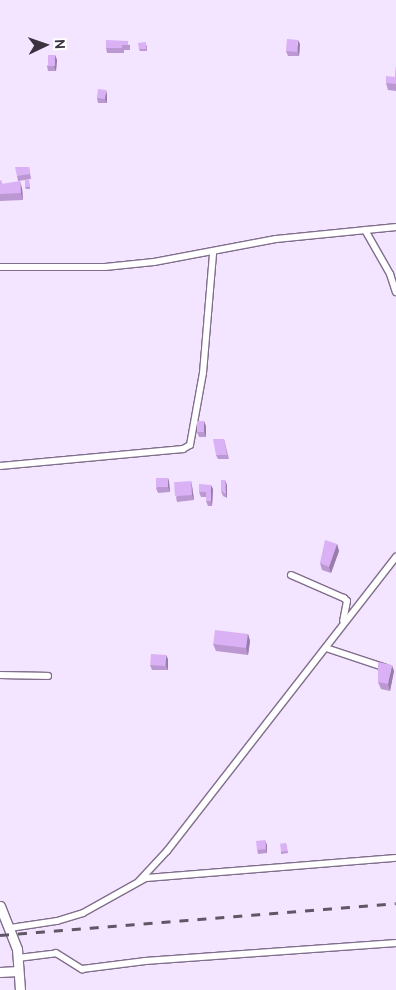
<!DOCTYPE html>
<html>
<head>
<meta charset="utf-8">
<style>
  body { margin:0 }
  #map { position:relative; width:396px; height:990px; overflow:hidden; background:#f3e4ff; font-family:Cabin,sans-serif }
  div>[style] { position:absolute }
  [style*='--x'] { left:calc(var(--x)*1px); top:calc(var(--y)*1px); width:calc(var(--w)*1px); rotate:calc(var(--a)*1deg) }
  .roads { filter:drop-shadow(1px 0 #806e8c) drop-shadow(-1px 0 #806e8c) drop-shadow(0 1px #806e8c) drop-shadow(0 -1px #806e8c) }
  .minor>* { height:6px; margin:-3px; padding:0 3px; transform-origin:3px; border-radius:3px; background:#fff }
  .secondary>* { height:9px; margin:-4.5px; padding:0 4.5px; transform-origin:4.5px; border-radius:4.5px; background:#fff }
  .rail>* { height:2.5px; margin-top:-1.25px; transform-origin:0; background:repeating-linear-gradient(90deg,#605666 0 9px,transparent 0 18px) }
  .wall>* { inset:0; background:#bb98d2 }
  .shaded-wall>* { inset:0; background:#987cab }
  .building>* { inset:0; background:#d9b1f4; transform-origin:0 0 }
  span { translate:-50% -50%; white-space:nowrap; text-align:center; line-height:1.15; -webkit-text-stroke:5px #fff; paint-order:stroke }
  .north { position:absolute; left:20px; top:20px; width:50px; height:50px; -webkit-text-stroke:4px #fff; paint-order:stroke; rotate:87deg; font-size:14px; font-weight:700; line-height:20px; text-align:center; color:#3a323f }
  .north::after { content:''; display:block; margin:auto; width:18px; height:22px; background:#3a323f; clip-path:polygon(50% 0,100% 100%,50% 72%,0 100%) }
</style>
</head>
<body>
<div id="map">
  <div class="roads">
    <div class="minor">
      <div style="--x:365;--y:230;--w:51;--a:60.4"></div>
      <div style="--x:390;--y:274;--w:19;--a:72"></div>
      <div style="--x:0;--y:267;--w:105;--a:0"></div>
      <div style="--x:105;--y:267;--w:49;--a:-5.8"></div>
      <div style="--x:154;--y:262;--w:124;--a:-10.7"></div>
      <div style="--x:276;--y:239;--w:121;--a:-5.7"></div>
      <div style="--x:0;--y:466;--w:184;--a:-5.3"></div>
      <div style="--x:183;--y:449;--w:8;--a:-30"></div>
      <div style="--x:190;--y:445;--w:73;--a:-79.8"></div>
      <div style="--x:203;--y:373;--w:120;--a:-85.2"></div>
      <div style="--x:291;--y:575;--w:58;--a:23.5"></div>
      <div style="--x:344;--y:598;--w:4;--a:45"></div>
      <div style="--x:347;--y:601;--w:20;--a:101"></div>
      <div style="--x:326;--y:648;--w:63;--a:18.4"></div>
      <div style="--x:0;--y:675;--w:48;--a:1.2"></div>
      <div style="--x:139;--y:881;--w:41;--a:-47"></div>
      <div style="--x:167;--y:851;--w:373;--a:-52.1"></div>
      <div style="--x:10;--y:928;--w:48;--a:-8.5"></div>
      <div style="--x:57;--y:921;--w:27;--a:-17"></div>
      <div style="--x:83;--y:913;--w:72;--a:-29.1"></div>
      <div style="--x:146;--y:878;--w:251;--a:-4.6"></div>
      <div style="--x:18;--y:958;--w:38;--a:-7"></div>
      <div style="--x:56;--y:953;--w:31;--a:32"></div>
      <div style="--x:82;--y:969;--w:64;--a:-7.2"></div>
      <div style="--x:145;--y:961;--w:252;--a:-4.1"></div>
    </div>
    <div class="secondary">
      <div style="--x:0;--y:906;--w:46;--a:68.4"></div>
      <div style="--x:17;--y:949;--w:41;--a:85.8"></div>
      <div style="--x:0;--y:972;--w:18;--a:-3"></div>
    </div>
  </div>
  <div class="rail">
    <div style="--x:0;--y:935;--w:397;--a:-4.6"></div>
  </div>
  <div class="wall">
    <div style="clip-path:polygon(106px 40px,130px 45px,130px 50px,124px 50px,124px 53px,107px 53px,106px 48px)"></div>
    <div style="clip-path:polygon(300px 44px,299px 56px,288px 56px,286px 51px)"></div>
    <div style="clip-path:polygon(147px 45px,147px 51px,140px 51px,139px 49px)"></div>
    <div style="clip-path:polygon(55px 55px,57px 60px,56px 71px,48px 71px,47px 66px)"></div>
    <div style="clip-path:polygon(396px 66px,396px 91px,388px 90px,386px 83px,395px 77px)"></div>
    <div style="clip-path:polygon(107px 94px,107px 103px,98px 103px,97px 98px)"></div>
    <div style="clip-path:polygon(29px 167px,31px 179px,18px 181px,17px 176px)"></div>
    <div style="clip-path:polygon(0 180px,1px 180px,2px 184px,22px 188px,23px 200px,0 201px)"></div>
    <div style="clip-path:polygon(29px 180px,30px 189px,26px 189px,25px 187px)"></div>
    <div style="clip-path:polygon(206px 426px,206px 437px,199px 437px,197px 432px)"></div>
    <div style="clip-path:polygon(224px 439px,229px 459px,218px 459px,216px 455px)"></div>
    <div style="clip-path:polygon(168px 478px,169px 482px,170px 492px,158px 493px,156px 488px)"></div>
    <div style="clip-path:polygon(191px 481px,192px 486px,194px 500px,177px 502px,176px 497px)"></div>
    <div style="clip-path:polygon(227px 485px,227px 498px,223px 496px,221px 491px)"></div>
    <div style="clip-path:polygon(213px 489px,212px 506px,208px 506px,206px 501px,206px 497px,201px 497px,199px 492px)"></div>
    <div style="clip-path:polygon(337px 544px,339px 551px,331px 573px,322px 570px,320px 563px)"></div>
    <div style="clip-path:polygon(248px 634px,250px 641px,248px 655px,216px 651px,213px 644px)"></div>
    <div style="clip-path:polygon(168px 659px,168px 670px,152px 670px,150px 665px)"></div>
    <div style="clip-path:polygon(394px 671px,390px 691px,381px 689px,378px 682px)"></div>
    <div style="clip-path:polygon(286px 843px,288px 853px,281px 854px,281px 852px)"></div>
    <div style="clip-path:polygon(267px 845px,267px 853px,258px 854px,257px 849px)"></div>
  </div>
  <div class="shaded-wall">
    <div style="clip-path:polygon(298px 40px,300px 44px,299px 56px,298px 52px)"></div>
    <div style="clip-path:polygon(55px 55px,57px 60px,56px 71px,54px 67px)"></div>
    <div style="clip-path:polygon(106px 90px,107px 94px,107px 103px,105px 99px)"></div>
    <div style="clip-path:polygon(20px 181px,22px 188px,23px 200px,21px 193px)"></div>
    <div style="clip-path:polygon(204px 421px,206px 426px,206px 437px,204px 432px)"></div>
    <div style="clip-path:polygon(168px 478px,169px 482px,170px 492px,168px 487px)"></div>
    <div style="clip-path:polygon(225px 480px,227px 485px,227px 498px,226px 494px)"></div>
    <div style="clip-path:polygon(191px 481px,192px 486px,194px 500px,192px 495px)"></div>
    <div style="clip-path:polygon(211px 485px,213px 489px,212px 506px,211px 501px)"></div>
    <div style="clip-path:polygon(337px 544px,339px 551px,331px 573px,329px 567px)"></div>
    <div style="clip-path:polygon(248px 634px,250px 641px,248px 655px,246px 648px)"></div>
    <div style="clip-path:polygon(166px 655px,168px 659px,168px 670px,166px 666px)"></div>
    <div style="clip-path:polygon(392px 665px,394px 671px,390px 691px,388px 684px)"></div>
    <div style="clip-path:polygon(265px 840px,267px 845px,267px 853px,266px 849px)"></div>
  </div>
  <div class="building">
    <div style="left:287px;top:39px;width:11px;height:12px;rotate:5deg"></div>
    <div style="clip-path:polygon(106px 40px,128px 41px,128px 45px,122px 45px,122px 48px,106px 48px)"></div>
    <div style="clip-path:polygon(146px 42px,146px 49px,139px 49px,138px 43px)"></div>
    <div style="left:48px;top:55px;width:7px;height:11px"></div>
    <div style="clip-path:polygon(396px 66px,396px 84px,386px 83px,386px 76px,395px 77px)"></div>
    <div style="left:98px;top:89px;width:8px;height:9px;rotate:7deg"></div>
    <div style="clip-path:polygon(15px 167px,29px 167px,30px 174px,17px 176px)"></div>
    <div style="clip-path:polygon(0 180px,1px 180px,1px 184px,20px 181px,21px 193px,0 194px)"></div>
    <div style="left:25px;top:180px;width:4px;height:7px"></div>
    <div style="left:197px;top:421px;width:7px;height:11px"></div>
    <div style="clip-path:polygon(213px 439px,224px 439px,227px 455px,216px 455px)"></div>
    <div style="left:168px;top:478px;width:9px;height:12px;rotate:90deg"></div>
    <div style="clip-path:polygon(221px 480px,225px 480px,226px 494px,221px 491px)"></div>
    <div style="left:191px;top:481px;width:14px;height:17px;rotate:86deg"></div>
    <div style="clip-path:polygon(199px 484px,211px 485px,211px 501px,206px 501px,206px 492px,199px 492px)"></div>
    <div style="clip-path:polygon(325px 540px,337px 544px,329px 567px,320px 563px)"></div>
    <div style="left:215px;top:630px;width:33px;height:14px;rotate:7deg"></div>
    <div style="left:151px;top:654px;width:15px;height:11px;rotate:4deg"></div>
    <div style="clip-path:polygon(378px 662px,392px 665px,388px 684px,378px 682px)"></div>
    <div style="left:265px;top:840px;width:9px;height:9px;rotate:84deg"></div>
    <div style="left:286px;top:843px;width:8px;height:6px;rotate:83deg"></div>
  </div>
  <div class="north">N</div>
</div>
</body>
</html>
